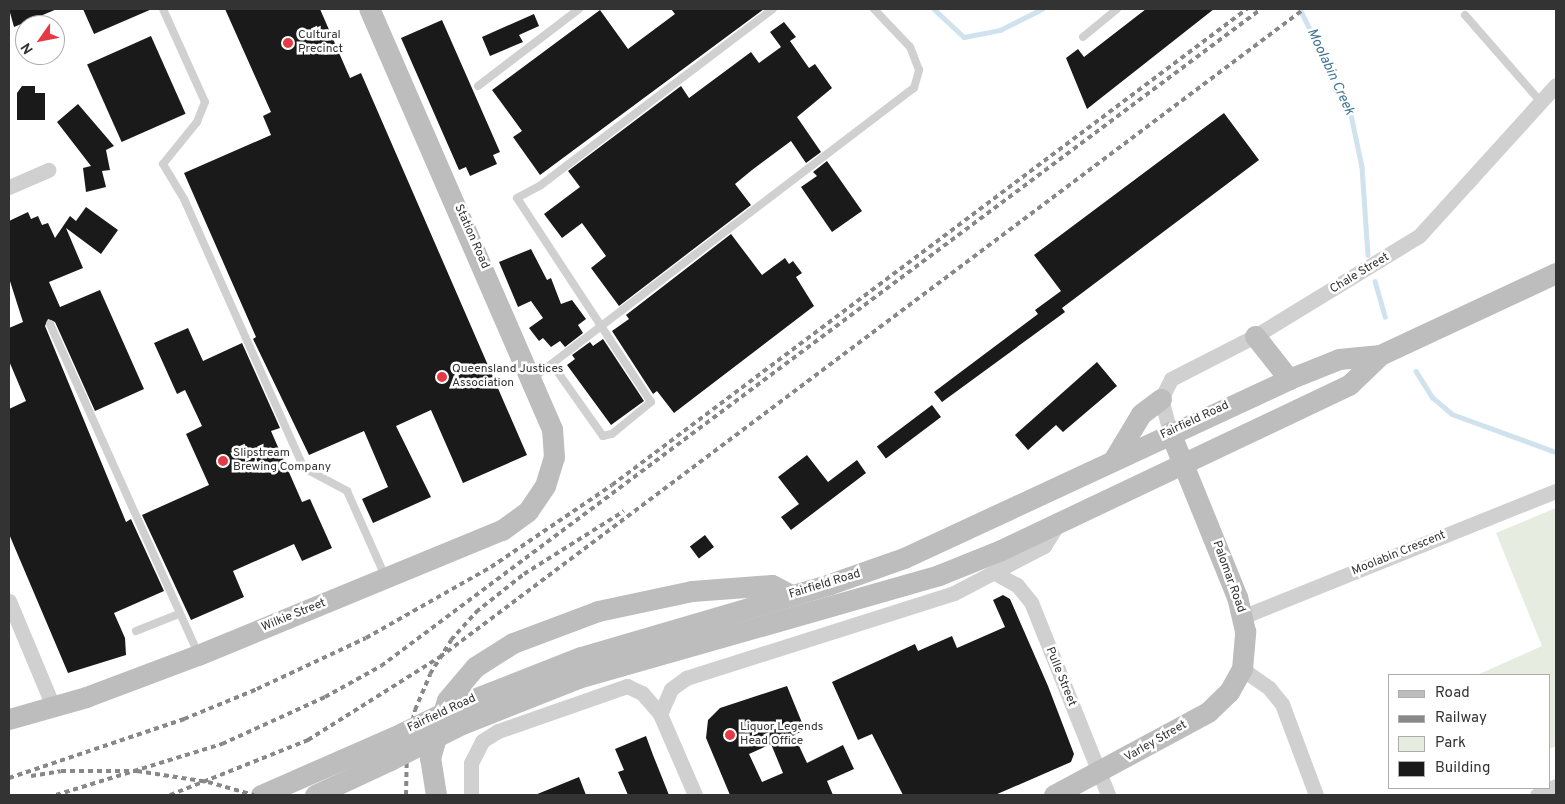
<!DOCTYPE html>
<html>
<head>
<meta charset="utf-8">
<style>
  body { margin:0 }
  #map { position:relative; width:1565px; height:804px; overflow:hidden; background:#fff; font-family:Overpass,sans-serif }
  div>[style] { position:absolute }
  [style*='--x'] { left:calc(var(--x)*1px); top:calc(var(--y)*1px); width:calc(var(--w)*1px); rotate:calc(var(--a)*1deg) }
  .green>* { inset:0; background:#e6ecdf }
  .stream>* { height:4.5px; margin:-2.25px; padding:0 2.25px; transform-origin:2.25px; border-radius:2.25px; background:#cfe2ee }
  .building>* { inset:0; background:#1a1a1a; transform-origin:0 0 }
  .lane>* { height:8px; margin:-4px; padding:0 4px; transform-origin:4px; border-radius:4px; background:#d0d0d0 }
  .street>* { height:15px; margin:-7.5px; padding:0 7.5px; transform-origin:7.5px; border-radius:7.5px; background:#d0d0d0 }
  .secondary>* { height:21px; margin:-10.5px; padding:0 10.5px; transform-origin:10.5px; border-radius:10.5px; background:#bdbdbd }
  .rail>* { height:4px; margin-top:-2px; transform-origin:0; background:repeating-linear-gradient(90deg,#888 0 5px,transparent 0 9px) }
  .secondary-bridge>* { height:21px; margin:-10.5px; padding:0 10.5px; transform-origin:10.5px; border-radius:10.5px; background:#bdbdbd }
  .dots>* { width:14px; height:14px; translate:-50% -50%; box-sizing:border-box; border:2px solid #fff; border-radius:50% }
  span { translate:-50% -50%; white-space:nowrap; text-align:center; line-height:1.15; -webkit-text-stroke:5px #fff; paint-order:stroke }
  .poi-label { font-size:12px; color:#333 }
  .left { translate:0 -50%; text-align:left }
  .street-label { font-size:12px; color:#333 }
  .water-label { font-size:14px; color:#3f7597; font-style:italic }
  .frame { position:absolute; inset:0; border:10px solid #333; pointer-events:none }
  .legend { position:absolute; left:1388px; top:674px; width:162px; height:115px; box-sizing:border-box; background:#fff; border:1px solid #adadad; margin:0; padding:6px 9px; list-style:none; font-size:15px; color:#333 }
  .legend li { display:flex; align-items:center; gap:10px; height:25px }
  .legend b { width:25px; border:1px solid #adadad }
  .north { position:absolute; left:15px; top:15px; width:50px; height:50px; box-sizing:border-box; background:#fff; border:1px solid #adadad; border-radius:50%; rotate:237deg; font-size:14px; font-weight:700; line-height:20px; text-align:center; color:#333 }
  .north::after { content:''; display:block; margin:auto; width:18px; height:22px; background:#e63946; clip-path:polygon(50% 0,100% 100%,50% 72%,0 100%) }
</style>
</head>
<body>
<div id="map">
  <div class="green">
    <div style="clip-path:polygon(1556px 508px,1556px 746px,1549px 749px,1549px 675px,1477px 675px,1542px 646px,1496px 533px)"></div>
  </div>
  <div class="stream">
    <div style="--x:934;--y:9;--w:41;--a:43"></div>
    <div style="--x:964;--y:37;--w:37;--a:-11"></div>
    <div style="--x:1000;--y:30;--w:47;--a:-26.6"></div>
    <div style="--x:1300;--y:9;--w:113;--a:63.7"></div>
    <div style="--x:1350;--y:110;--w:58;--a:78.1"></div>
    <div style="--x:1362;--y:167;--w:88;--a:86.1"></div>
    <div style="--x:1375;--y:281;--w:37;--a:74"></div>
    <div style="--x:1416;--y:371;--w:31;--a:58"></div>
    <div style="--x:1432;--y:397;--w:26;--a:40"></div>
    <div style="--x:1452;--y:414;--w:111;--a:20.1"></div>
  </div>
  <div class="building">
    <div style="clip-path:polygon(9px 9px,57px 9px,14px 27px)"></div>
    <div style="clip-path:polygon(83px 9px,152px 9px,94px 34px)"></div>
    <div style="clip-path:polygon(225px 9px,320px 9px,350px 78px,361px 73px,527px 455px,463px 483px,431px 410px,396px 426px,431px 497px,373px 523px,362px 499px,388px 487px,364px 431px,309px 455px,253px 339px,256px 337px,184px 173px,271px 135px,263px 116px,271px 112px)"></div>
    <div style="clip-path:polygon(671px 9px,764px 9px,540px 175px,513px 137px,522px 131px,492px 90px,600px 10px,628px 49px,675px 14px)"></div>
    <div style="clip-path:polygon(1146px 9px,1214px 9px,1087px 109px,1066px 58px,1078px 49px,1084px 57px)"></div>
    <div style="clip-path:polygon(534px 14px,539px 26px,519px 35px,523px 42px,490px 56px,482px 37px)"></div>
    <div style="clip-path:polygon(442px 20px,500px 152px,493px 155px,497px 164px,470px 176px,466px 167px,459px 170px,401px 38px)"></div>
    <div style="clip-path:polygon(784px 22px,796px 37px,790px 41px,809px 68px,815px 64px,832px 88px,797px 117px,821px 152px,806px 163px,791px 141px,752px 170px,735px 184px,751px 205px,619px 306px,591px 268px,606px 256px,582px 223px,562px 238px,544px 214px,580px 187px,568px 171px,681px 86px,689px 98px,751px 52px,759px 63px,781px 47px,770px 32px)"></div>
    <div style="left:151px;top:36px;width:85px;height:70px;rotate:66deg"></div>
    <div style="clip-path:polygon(22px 86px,35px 86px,35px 93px,45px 93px,45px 120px,17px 120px,17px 93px)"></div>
    <div style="clip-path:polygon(78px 104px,114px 146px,106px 150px,110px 170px,102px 171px,106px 187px,86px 192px,83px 168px,91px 166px,57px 122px)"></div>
    <div style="clip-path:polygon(1224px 113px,1259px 160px,1062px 308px,1065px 312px,942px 402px,934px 392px,1038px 314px,1035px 310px,1061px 291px,1034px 255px)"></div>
    <div style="clip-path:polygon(827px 161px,862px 211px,832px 232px,801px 187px,817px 176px,813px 172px)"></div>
    <div style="clip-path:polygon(86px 207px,118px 230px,101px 254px,66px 228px,83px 268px,49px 282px,60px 307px,100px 290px,144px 389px,95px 411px,55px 322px,48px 319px,45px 326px,126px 522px,131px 519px,164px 591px,114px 613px,125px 638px,126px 655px,68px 673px,9px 534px,9px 409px,26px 401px,9px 361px,9px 328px,23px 322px,9px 278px,9px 221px,28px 212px,31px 219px,38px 216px,42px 225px,48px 223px,55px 238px,70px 216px,76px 221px)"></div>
    <div style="clip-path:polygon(731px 234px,762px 275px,785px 258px,789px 264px,793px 261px,802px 273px,796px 277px,814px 306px,674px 413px,657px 391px,653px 394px,612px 331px,629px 319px,626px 315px)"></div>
    <div style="clip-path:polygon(531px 249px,547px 280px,551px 278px,561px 304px,572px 300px,586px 319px,578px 325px,583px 333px,565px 347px,560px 341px,551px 347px,543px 338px,539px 341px,529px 328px,543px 318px,531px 301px,518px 307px,499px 262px)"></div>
    <div style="clip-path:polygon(188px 328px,203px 361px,242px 343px,280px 428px,271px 431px,302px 502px,310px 499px,332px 548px,302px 561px,294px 544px,233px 571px,244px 597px,191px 620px,142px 515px,209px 485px,186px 434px,202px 426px,185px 390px,177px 394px,154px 343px)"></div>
    <div style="clip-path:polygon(603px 339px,644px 401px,611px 425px,567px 365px,575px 359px,572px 355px,590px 342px,593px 346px)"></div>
    <div style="clip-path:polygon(1097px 362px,1117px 386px,1063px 432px,1056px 425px,1028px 450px,1015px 435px)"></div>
    <div style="left:932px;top:405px;width:15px;height:69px;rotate:53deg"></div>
    <div style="clip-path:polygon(807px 455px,828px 482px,857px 460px,866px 473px,791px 530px,781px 517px,799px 504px,778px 477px)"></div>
    <div style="left:705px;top:535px;width:15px;height:19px;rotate:53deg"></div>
    <div style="clip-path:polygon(1003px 595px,1010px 599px,1048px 686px,1074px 754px,1071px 762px,995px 795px,903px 795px,872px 734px,858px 740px,832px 682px,915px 644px,918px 651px,952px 636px,957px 648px,1005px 627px,993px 600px)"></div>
    <div style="clip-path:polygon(evenodd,787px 686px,805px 730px,794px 735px,807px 763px,843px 745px,854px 769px,827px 781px,833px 795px,730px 795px,706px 738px,708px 720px,720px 708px,787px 686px,771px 744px,783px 773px,762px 782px,749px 754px,771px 744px)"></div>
    <div style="clip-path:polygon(646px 736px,653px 755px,669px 795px,628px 795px,618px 772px,624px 770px,615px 749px)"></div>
    <div style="clip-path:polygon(579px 777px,586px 795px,535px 795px)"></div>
  </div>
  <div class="lane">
    <div style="--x:163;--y:9;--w:102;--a:65.7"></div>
    <div style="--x:205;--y:102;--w:22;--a:112"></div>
    <div style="--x:197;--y:122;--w:54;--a:129"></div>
    <div style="--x:163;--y:164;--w:41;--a:59"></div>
    <div style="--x:184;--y:199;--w:295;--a:66"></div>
    <div style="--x:304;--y:468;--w:49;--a:28.1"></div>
    <div style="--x:347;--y:491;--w:93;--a:65.9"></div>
    <div style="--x:1465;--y:15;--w:116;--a:48.9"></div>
    <div style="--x:1083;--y:37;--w:44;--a:-39.5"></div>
    <div style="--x:478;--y:86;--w:127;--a:-37.3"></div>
    <div style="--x:50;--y:324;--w:362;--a:65.8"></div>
    <div style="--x:552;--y:364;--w:88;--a:54.7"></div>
    <div style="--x:603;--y:436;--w:9;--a:-13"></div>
    <div style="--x:612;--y:434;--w:50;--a:-39.4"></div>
    <div style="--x:651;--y:402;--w:244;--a:-123.3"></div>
    <div style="--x:517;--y:198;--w:27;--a:-28"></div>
    <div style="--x:541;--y:185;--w:291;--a:-37.2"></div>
    <div style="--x:533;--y:378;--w:479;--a:-37.3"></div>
    <div style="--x:914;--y:88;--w:19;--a:-74"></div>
    <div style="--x:919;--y:70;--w:25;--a:-111"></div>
    <div style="--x:910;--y:47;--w:52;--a:-133.5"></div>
    <div style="--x:136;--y:631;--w:46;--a:-21.6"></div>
  </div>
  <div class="street">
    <div style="--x:9;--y:187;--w:43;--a:-23.6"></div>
    <div style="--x:1170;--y:432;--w:34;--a:-105"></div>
    <div style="--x:1161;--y:399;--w:22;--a:-63"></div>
    <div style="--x:1171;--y:379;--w:94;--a:-27.1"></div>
    <div style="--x:1255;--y:336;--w:192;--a:-31.4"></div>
    <div style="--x:1419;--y:236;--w:204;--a:-47.8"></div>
    <div style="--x:995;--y:573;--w:25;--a:29"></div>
    <div style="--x:1017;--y:585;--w:22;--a:51"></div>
    <div style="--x:1031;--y:602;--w:208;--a:68.2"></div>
    <div style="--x:9;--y:601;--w:114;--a:67.3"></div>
    <div style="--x:1242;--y:617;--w:338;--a:-21.9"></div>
    <div style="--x:1242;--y:669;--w:33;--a:35"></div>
    <div style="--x:1269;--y:688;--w:21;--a:51"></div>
    <div style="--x:1282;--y:704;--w:97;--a:69.5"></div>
    <div style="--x:660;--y:714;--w:27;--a:-66"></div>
    <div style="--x:671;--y:689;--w:19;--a:-36"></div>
    <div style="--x:686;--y:678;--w:281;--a:-17.6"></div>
    <div style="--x:954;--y:593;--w:102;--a:-27.6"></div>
    <div style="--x:1044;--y:546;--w:28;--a:-58"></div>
    <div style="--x:471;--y:795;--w:32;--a:-90"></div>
    <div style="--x:471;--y:763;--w:25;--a:-63"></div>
    <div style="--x:482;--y:741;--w:19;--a:-32"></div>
    <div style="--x:498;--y:731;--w:137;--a:-19.2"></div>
    <div style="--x:627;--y:686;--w:17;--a:25"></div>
    <div style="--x:642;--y:693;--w:28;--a:49"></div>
    <div style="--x:660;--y:714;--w:88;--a:66.6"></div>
    <div style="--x:1537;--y:795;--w:21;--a:-25"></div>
  </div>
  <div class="secondary">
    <div style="--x:1255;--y:336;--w:55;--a:51.7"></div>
    <div style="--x:1114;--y:459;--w:52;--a:-59"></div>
    <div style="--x:1141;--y:414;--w:25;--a:-37"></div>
    <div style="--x:466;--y:702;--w:123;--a:-21.4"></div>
    <div style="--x:581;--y:657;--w:259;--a:-16.3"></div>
    <div style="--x:830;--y:584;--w:78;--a:-19.4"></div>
    <div style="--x:904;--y:558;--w:425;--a:-24.9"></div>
    <div style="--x:1289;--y:379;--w:54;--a:-21.8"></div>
    <div style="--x:1339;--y:359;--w:41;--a:-5.6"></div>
    <div style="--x:9;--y:719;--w:80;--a:-15.9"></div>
    <div style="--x:86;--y:697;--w:120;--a:-20.6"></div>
    <div style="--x:198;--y:655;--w:329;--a:-22.4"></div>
    <div style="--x:502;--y:530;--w:32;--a:-36"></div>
    <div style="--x:528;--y:511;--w:30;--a:-56"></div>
    <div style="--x:545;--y:486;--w:30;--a:-73"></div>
    <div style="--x:554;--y:457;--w:28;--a:-94"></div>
    <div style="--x:552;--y:429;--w:458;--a:-113.5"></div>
    <div style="--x:462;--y:724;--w:125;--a:-21.6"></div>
    <div style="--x:578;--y:678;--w:375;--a:-15.9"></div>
    <div style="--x:939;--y:575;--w:67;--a:-22"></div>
    <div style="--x:1001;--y:550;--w:386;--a:-25.4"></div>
    <div style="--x:1350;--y:384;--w:42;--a:-44"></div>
    <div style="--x:1380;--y:355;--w:194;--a:-25"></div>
    <div style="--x:261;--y:795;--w:145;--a:-23.6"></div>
    <div style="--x:315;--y:795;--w:83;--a:-25"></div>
    <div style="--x:436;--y:795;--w:37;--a:-99"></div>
    <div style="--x:430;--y:758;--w:60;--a:-73.7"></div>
    <div style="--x:447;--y:700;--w:43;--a:-49.7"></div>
    <div style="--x:475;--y:667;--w:45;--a:-32.3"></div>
    <div style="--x:513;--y:643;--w:91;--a:-20.6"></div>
    <div style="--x:598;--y:611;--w:96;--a:-12"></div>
    <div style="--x:692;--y:591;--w:80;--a:-4.3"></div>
    <div style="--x:772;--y:585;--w:21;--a:28"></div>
    <div style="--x:1054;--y:795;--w:175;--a:-28.3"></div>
    <div style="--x:1208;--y:712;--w:29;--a:-44"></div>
    <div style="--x:1229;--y:692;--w:26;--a:-61"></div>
    <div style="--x:1242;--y:669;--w:38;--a:-85"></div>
    <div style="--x:1245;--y:631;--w:35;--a:-103"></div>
    <div style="--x:1237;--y:597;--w:178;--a:-112.1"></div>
  </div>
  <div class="rail">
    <div style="--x:31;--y:776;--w:30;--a:-9"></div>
    <div style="--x:61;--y:771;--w:76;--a:0"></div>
    <div style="--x:137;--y:771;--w:72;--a:8.8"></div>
    <div style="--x:208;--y:782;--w:48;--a:15.8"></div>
    <div style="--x:9;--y:778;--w:185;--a:-18.6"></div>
    <div style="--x:184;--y:719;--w:79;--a:-22.3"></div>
    <div style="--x:257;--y:689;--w:120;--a:-25.1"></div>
    <div style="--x:366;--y:638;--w:144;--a:-29.6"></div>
    <div style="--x:491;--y:567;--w:146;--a:-34.1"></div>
    <div style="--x:612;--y:485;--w:794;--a:-36.86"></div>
    <div style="--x:56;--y:795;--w:174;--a:-17.1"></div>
    <div style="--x:222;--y:744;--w:113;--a:-24.5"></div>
    <div style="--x:325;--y:697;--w:64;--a:-29"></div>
    <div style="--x:381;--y:666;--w:1098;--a:-36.74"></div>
    <div style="--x:170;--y:795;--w:149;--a:-21.7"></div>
    <div style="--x:308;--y:740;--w:156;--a:-32.2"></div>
    <div style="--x:440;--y:657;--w:1080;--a:-36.87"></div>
    <div style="--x:406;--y:795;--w:48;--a:-88.8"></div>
    <div style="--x:407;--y:747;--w:38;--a:-78"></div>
    <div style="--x:415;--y:710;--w:39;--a:-67"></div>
    <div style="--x:430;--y:674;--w:40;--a:-58"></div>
    <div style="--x:451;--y:640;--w:38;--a:-48"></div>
    <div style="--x:476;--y:612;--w:61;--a:-38.4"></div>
    <div style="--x:524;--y:574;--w:118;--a:-32.2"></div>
  </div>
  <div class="secondary-bridge">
    <div style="--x:394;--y:737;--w:80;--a:-25.9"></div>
    <div style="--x:390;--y:760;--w:80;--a:-26.6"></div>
  </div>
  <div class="dots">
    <div style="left:288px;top:43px;background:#e63946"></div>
    <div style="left:442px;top:377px;background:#e63946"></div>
    <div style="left:223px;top:461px;background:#e63946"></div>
    <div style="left:730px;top:735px;background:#e63946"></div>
  </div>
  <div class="poi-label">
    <span class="left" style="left:298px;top:43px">Cultural<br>Precinct</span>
    <span class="left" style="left:452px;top:377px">Queensland Justices<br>Association</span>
    <span class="left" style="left:233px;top:461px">Slipstream<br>Brewing Company</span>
    <span class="left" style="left:740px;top:735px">Liquor Legends<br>Head Office</span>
  </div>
  <div class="street-label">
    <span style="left:471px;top:237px;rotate:66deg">Station Road</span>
    <span style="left:1360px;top:274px;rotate:-31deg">Chale Street</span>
    <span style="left:1195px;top:421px;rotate:-25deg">Fairfield Road</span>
    <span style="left:1399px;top:554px;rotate:-22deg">Moolabin Crescent</span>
    <span style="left:1228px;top:577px;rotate:70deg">Palomar Road</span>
    <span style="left:825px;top:585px;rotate:-17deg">Fairfield Road</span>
    <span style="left:294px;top:616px;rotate:-22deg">Wilkie Street</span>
    <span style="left:1060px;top:677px;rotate:68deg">Pulle Street</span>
    <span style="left:442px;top:714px;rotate:-25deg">Fairfield Road</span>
    <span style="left:1156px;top:742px;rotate:-30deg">Varley Street</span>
  </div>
  <div class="water-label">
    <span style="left:1330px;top:72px;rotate:65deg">Moolabin Creek</span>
  </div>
  <div class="frame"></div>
  <ul class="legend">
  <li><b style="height:6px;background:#bdbdbd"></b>Road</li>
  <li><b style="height:6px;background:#888"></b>Railway</li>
  <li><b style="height:14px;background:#e6ecdf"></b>Park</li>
  <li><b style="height:14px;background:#1a1a1a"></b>Building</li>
  </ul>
  <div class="north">N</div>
</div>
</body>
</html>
